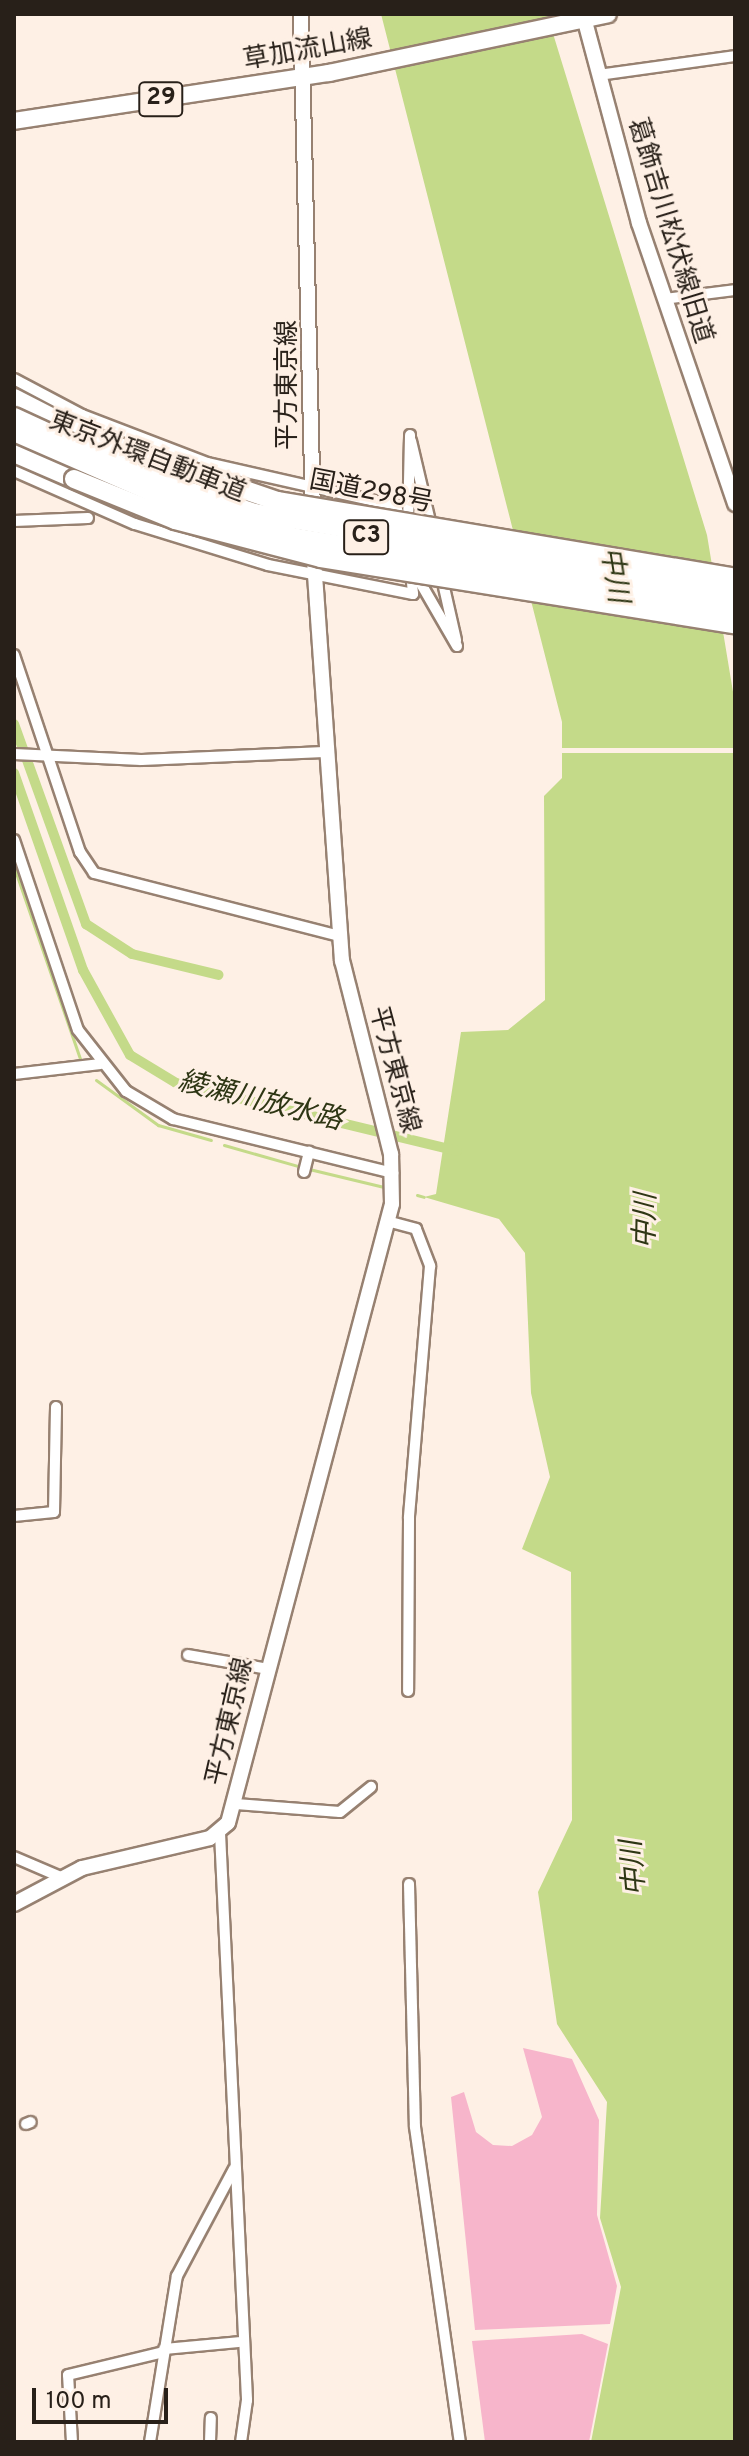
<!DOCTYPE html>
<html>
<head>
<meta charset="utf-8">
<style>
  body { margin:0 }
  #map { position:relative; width:749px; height:2456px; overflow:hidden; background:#fef0e5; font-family:Overpass,"Noto Sans JP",sans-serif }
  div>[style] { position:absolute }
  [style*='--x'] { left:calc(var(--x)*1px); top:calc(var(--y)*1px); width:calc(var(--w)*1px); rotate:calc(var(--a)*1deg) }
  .green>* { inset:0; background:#f7b5cb }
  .water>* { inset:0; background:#c4da89 }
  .pier>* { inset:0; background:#fef0e5; transform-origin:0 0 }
  .stream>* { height:3px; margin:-1.5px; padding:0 1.5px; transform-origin:1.5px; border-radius:1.5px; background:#c4da89 }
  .canal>* { height:10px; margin:-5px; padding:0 5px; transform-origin:5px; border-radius:5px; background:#c4da89 }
  .roads { filter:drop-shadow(2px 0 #978171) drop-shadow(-2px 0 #978171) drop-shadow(0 2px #978171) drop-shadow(0 -2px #978171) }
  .street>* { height:10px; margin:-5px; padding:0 5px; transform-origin:5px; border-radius:5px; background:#fff }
  .secondary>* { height:14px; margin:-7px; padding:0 7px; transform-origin:7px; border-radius:7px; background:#fff }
  .primary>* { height:16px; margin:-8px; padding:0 8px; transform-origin:8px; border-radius:8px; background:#fff }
  .highway>* { height:18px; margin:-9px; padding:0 9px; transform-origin:9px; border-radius:9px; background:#fff }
  .bridges { filter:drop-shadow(2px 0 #978171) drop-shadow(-2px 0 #978171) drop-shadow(0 2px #978171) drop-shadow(0 -2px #978171) }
  .highway-bridge>* { height:18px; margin:-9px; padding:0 9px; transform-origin:9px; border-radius:9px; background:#fff }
  span { translate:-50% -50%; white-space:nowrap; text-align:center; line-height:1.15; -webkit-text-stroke:6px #fef0e5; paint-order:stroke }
  .shield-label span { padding:2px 6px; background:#fef0e5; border:2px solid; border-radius:6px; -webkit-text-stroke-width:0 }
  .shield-label { font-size:24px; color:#282019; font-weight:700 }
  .street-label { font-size:26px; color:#282019 }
  .water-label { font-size:28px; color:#2e3614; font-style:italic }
  .frame { position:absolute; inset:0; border:16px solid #282019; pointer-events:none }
  .scale { position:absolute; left:32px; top:2388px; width:136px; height:36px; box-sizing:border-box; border:4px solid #282019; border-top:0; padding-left:10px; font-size:24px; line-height:28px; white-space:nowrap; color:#282019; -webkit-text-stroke:6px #fef0e5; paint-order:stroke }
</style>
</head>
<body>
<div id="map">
  <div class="green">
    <div style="clip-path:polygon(523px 2048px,572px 2059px,599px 2120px,597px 2215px,617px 2286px,610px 2324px,475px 2330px,451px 2097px,464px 2092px,476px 2132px,493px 2145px,512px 2146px,532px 2135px,542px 2117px)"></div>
    <div style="clip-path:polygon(582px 2334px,608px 2344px,589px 2442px,485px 2442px,472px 2341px)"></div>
  </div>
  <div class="water">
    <div style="clip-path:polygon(381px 14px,547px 14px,707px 535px,735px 704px,735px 2442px,591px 2442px,621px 2287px,600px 2218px,607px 2102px,557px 2024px,538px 1892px,572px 1820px,571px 1572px,522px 1549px,550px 1477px,531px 1393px,525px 1253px,499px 1219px,424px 1197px,436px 1194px,461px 1032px,508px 1030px,545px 1000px,544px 796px,562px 778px,562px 722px)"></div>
  </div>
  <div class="pier">
    <div style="left:735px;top:748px;width:5px;height:178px;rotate:90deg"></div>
  </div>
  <div class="stream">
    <div style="--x:14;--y:867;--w:206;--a:71"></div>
    <div style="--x:96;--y:1080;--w:77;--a:36"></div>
    <div style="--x:158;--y:1125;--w:55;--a:15.8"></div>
    <div style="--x:224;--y:1145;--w:80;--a:15.9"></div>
    <div style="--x:309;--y:1169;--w:77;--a:13.5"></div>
    <div style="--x:417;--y:1195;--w:7;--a:16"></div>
  </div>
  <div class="canal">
    <div style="--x:14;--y:724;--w:213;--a:70.2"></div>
    <div style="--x:86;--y:924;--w:55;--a:33.1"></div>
    <div style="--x:132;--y:954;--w:89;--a:13.6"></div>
    <div style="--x:14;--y:773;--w:209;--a:70.7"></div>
    <div style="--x:83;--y:970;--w:97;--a:61.1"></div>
    <div style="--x:130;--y:1055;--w:54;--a:31.3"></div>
    <div style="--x:176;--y:1083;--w:289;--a:13.6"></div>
  </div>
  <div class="roads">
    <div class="street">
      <div style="--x:598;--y:75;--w:138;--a:-7.9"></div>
      <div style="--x:664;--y:299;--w:72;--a:-7.2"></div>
      <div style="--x:14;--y:379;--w:77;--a:27.9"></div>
      <div style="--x:82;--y:415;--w:134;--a:21"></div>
      <div style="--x:207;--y:463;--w:194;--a:12.8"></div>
      <div style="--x:396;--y:506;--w:21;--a:73"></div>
      <div style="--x:411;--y:441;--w:91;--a:76.7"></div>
      <div style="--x:14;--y:471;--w:132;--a:23.7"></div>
      <div style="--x:135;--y:524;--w:139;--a:17.1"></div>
      <div style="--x:268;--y:565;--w:148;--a:11.3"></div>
      <div style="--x:413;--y:594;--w:25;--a:-95"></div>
      <div style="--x:14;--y:521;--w:74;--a:-2.3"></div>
      <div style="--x:408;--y:525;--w:90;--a:-88.7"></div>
      <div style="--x:441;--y:574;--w:68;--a:77.2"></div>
      <div style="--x:420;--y:582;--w:74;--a:60"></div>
      <div style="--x:14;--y:655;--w:208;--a:71.5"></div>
      <div style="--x:80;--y:852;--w:25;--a:56"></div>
      <div style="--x:94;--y:873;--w:254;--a:14.4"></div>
      <div style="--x:14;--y:754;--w:127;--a:2.7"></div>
      <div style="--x:141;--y:760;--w:184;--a:-2.5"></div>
      <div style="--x:14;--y:840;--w:200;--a:71.4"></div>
      <div style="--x:78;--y:1030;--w:78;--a:51.8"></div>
      <div style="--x:126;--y:1091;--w:55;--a:30.8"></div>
      <div style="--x:173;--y:1119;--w:227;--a:13.8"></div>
      <div style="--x:14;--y:1074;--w:87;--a:-6.6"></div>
      <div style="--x:304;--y:1172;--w:21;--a:-76"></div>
      <div style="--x:387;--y:1221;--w:30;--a:15"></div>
      <div style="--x:416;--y:1229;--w:40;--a:69"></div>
      <div style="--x:430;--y:1266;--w:253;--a:94.8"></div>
      <div style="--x:409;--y:1518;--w:173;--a:90.3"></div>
      <div style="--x:14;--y:1516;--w:40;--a:-5.7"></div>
      <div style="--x:54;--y:1512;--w:105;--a:-88.9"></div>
      <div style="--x:188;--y:1655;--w:81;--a:9.9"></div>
      <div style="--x:236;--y:1804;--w:104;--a:4.4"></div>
      <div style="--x:340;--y:1812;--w:40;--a:-39"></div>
      <div style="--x:220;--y:1833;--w:568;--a:87.27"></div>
      <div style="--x:247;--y:2400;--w:42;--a:98.1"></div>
      <div style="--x:14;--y:1857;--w:53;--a:23.2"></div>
      <div style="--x:409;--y:1884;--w:243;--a:88.6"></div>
      <div style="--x:415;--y:2127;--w:318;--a:81.9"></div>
      <div style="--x:26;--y:2124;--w:5;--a:-22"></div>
      <div style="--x:164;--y:2349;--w:75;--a:-5.3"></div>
      <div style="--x:72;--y:2442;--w:67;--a:-93.4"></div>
      <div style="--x:68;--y:2375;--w:99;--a:-13.5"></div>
      <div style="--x:150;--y:2442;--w:168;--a:-80.8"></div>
      <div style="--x:177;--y:2276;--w:121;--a:-62"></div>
      <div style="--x:210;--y:2442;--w:24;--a:-88"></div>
    </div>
    <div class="secondary">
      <div style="--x:301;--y:14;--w:503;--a:88.63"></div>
      <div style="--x:583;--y:14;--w:216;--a:75"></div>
      <div style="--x:639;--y:223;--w:297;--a:71.1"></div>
      <div style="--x:14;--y:1904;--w:77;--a:-27.9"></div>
      <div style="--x:82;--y:1868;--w:131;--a:-13.2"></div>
      <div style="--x:210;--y:1838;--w:23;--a:-40"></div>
      <div style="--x:228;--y:1823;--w:640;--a:-75.16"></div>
      <div style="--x:392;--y:1204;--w:50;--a:-91.1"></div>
      <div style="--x:391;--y:1154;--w:199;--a:-104.2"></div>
      <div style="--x:342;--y:961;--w:416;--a:-94"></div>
    </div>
    <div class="primary">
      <div style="--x:14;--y:121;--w:319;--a:-8.7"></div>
      <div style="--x:329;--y:73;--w:285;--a:-11.9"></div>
    </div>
    <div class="highway">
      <div style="--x:14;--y:398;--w:85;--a:27.2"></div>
      <div style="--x:14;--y:453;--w:65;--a:23.4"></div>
    </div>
  </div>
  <div class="bridges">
    <div class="highway-bridge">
      <div style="--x:14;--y:417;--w:139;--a:24.7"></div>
      <div style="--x:140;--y:475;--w:121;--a:18.3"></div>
      <div style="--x:255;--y:513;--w:487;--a:9.6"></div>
      <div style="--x:14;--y:432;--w:180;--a:23.6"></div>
      <div style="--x:179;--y:504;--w:123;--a:16.1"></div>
      <div style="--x:297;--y:538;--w:444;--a:9.1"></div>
      <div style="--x:90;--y:437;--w:198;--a:18.9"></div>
      <div style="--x:277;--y:501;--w:464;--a:9.5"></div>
      <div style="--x:74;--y:479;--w:109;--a:22.1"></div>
      <div style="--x:175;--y:520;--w:151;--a:14.6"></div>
      <div style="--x:321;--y:558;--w:419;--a:9.1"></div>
    </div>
  </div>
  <div class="shield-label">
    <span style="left:161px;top:99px">29</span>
    <span style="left:366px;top:537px">C3</span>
  </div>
  <div class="street-label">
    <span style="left:308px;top:51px;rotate:-10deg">草加流山線</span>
    <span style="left:669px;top:231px;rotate:73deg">葛飾吉川松伏線旧道</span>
    <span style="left:289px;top:385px;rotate:-90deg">平方東京線</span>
    <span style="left:147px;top:458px;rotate:21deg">東京外環自動車道</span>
    <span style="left:371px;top:493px;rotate:11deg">国道298号</span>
    <span style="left:393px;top:1070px;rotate:75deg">平方東京線</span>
    <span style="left:231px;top:1722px;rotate:-77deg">平方東京線</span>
  </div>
  <div class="water-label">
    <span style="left:613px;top:575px;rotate:81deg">中川</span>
    <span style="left:260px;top:1102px;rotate:14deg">綾瀬川放水路</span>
    <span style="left:647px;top:1221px;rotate:-89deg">中川</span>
    <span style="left:635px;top:1868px;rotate:-95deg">中川</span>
  </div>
  <div class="frame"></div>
  <div class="scale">100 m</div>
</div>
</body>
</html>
